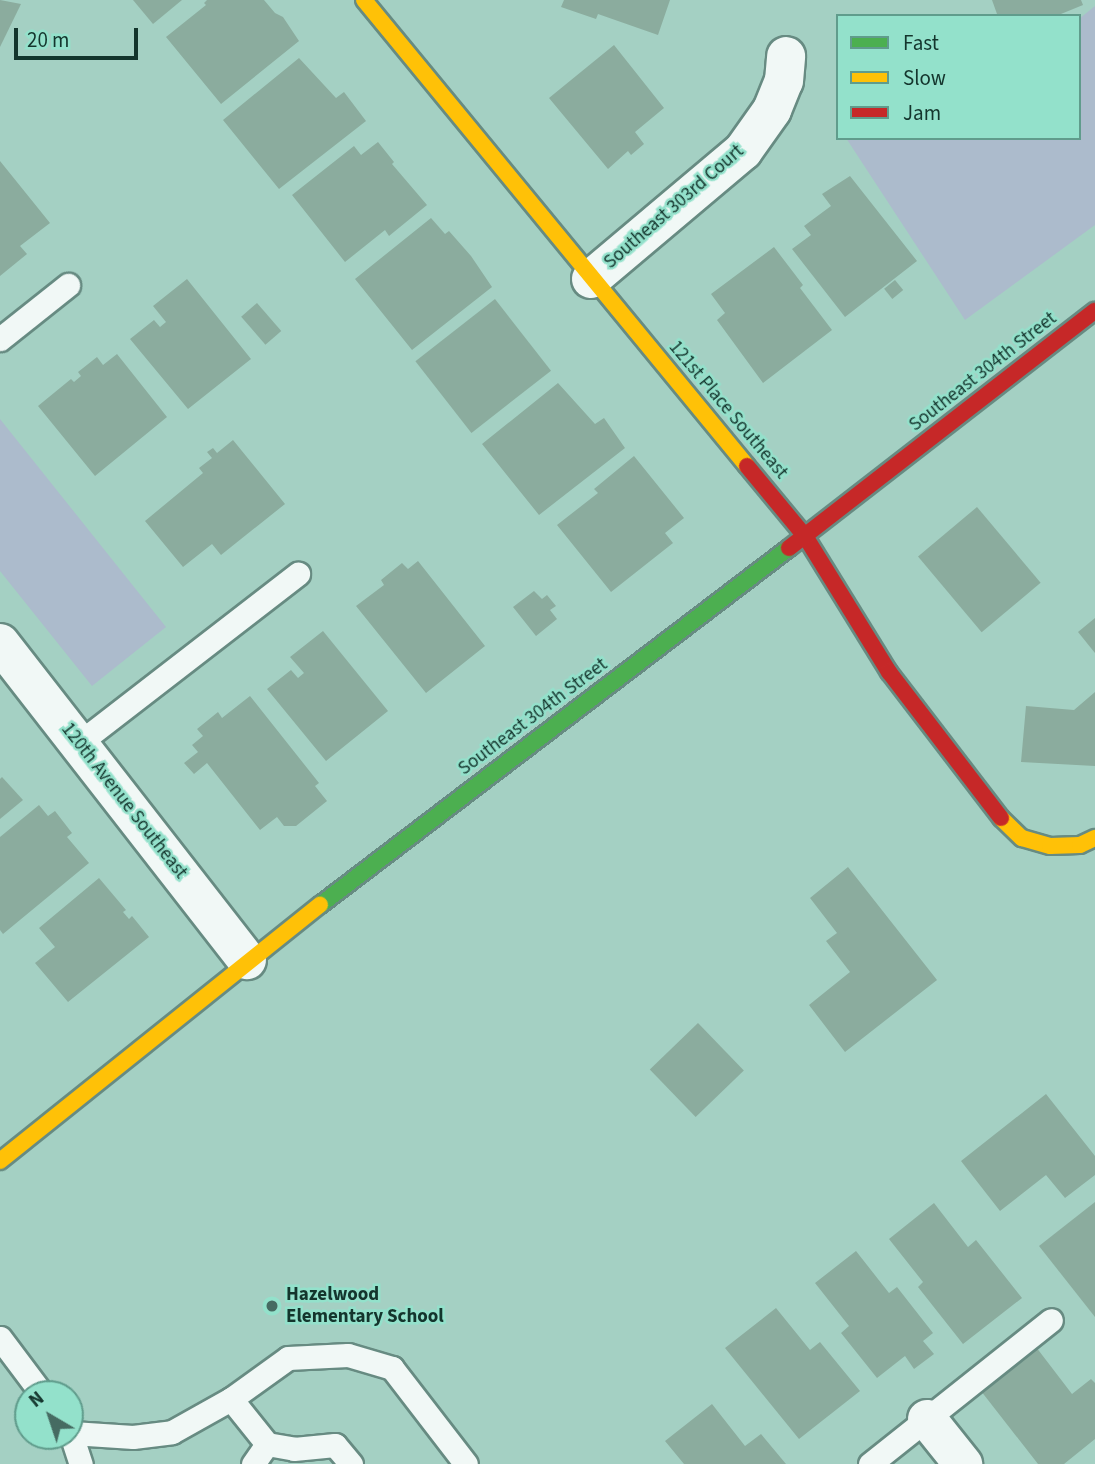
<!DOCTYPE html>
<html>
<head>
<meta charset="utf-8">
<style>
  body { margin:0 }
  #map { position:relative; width:1095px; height:1464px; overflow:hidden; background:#a4d0c3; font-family:"Source Sans 3",sans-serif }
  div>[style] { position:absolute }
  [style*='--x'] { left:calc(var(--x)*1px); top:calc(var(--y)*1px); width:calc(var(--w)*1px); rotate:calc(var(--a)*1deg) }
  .green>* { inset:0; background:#acbbcc }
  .building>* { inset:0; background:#8bac9e; transform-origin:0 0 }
  .roads { filter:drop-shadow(2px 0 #678b82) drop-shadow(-2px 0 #678b82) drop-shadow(0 2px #678b82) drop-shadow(0 -2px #678b82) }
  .lane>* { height:23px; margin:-11.5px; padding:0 11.5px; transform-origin:11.5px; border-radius:11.5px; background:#f1f8f6 }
  .street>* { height:38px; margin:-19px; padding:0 19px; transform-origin:19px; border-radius:19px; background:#f1f8f6 }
  .fast>* { height:16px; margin:-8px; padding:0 8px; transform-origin:8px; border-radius:8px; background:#4caf50 }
  .slow>* { height:16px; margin:-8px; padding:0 8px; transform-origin:8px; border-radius:8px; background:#ffc107 }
  .jam>* { height:16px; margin:-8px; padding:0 8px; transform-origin:8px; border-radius:8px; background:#c62828 }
  .dots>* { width:19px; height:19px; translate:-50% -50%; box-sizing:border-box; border:4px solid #93e1cb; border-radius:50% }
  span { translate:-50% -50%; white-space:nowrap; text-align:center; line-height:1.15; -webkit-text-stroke:5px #93e1cb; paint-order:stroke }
  .street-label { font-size:19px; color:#14352d }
  .poi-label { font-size:19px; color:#14352d; font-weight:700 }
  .left { translate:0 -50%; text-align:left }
  .legend { position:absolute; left:836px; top:14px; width:245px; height:126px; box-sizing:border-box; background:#93e1cb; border:2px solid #609c8c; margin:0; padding:9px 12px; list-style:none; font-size:21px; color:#14352d }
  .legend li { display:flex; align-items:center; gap:14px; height:35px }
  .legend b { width:35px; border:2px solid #609c8c }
  .north { position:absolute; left:14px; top:1380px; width:70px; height:70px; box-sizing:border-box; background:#93e1cb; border:2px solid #609c8c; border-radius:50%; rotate:321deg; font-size:19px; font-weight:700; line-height:28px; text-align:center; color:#14352d }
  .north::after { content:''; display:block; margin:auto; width:24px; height:32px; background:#466b62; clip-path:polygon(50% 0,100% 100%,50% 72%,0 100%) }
  .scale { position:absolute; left:14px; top:28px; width:124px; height:32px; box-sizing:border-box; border:4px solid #14352d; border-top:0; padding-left:9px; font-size:21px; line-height:24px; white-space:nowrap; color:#14352d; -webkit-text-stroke:5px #93e1cb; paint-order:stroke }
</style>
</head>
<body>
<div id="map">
  <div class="green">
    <div style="clip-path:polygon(1095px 6px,1095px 225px,965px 320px,846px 138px,1079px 138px,1079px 19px)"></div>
    <div style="clip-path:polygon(0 419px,166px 627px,92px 686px,0 571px)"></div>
  </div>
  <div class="building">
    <div style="clip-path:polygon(0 0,21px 4px,0 47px)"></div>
    <div style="clip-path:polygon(133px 0,182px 0,153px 24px)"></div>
    <div style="clip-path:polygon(207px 0,264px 0,275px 13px,283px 17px,299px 41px,221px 104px,166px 37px,206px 5px,204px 3px)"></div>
    <div style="clip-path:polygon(564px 0,670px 0,658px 35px,598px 14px,596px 19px,561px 7px)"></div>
    <div style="clip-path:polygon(992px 0,1081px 0,1083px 5px,1056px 16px,1001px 16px,997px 14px)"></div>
    <div style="clip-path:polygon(614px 45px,664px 108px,635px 132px,644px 144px,631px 155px,628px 151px,608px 169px,549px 98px)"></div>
    <div style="clip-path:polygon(299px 58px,336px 98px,344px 92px,366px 121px,279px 189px,223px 120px)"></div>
    <div style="clip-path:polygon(378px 142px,394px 162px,392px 164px,427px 205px,389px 236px,385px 230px,345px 262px,292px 195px,354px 146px,361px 155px)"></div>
    <div style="clip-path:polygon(0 161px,50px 223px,20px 246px,27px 254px,0 276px)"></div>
    <div style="clip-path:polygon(850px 176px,917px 261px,845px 317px,792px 249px,811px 235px,804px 226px,831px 206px,822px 194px)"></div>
    <div style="clip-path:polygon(431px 218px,445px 234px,449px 231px,471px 256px,492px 287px,412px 350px,355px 279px)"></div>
    <div style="clip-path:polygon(774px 247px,803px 285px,800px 288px,832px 330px,763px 383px,717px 320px,725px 313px,711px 294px)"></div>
    <div style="clip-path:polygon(187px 279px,251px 359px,188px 409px,130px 339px,154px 320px,160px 327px,166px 322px,153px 306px)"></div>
    <div style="left:895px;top:280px;width:13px;height:14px;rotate:51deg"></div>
    <div style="left:495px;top:299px;width:91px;height:101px;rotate:52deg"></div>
    <div style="left:257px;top:303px;width:37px;height:21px;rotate:49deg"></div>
    <div style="clip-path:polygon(117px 354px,167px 417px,95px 476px,38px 406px,71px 379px,74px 382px,81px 376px,78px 372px,97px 357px,103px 365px)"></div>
    <div style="clip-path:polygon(558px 383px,595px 424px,604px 418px,625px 448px,539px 515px,482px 444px)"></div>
    <div style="clip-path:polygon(233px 440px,285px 504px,221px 555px,212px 544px,183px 567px,145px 521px,203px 473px,199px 468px,212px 458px,207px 452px,213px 448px,217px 453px)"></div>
    <div style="clip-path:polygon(634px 456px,684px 518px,665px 533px,673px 543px,611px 592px,557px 525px,598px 493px,594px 489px)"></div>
    <div style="left:977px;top:507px;width:99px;height:77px;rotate:50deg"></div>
    <div style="clip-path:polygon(418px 561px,485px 646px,426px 693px,356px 606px,384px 585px,381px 580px,402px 563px,408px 569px)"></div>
    <div style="clip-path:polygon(534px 591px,542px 599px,547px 595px,556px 606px,550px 610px,557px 619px,536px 636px,513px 607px)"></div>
    <div style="clip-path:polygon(1095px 618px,1095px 653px,1078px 632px)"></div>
    <div style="clip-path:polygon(323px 631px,388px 711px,326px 761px,267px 689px,291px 670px,298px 678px,304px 673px,290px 657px)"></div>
    <div style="clip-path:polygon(1095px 692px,1095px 766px,1021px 762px,1026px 706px,1074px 710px)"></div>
    <div style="clip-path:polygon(250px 696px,319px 783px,315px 786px,327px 801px,296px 826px,284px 826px,277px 817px,260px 830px,207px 763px,194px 774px,184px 763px,198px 752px,192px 745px,203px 736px,197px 729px,218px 712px,222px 718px)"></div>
    <div style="clip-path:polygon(2px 777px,23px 800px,0 819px,0 779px)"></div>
    <div style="clip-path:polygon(39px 805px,48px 816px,55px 811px,72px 833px,67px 837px,89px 863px,3px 934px,0 930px,0 837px)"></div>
    <div style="clip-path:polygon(848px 867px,937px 980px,845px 1052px,809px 1005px,850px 972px,826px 941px,837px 933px,810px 898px)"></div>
    <div style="clip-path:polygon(99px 878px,126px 910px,123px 912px,129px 919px,132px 916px,149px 937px,68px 1002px,35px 963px,55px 947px,39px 928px)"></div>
    <div style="left:698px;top:1023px;width:66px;height:67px;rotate:46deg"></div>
    <div style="clip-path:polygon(1046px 1094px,1095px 1156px,1095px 1175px,1065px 1198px,1046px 1175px,1000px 1211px,961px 1161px)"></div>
    <div style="clip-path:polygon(1095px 1202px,1095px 1317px,1039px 1246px)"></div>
    <div style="clip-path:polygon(934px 1203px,968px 1247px,976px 1240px,1022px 1298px,963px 1344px,918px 1287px,923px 1282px,889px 1239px)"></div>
    <div style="clip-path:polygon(856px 1251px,889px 1293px,897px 1287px,933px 1333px,923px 1341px,934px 1354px,914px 1369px,905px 1356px,877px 1378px,841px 1333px,849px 1326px,815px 1283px)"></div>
    <div style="clip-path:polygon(776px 1308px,810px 1350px,820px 1342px,860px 1391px,799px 1439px,725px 1348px)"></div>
    <div style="clip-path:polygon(1036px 1347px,1072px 1394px,1091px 1379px,1095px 1383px,1095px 1439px,1064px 1464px,1038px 1464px,981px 1391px)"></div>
    <div style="clip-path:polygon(712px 1404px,745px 1446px,761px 1434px,786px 1464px,684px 1464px,665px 1441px)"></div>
  </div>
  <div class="roads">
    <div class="lane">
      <div style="--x:0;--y:339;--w:87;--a:-38.5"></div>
      <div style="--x:79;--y:743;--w:277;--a:-37.7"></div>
      <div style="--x:0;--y:1338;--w:70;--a:53.1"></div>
      <div style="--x:231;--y:1399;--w:58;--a:51.3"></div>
      <div style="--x:267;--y:1444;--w:27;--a:10"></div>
      <div style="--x:294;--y:1449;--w:41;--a:-5.6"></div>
      <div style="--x:335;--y:1445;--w:25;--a:50"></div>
      <div style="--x:70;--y:1431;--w:35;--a:72"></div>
      <div style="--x:72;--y:1433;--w:61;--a:3.8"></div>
      <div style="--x:133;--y:1437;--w:39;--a:-7"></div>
      <div style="--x:172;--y:1432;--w:68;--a:-29.2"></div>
      <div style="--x:231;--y:1399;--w:70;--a:-35.7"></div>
      <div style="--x:288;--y:1358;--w:60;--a:-2.9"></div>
      <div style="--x:348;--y:1355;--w:46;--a:16.5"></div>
      <div style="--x:392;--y:1368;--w:121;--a:52.4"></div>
      <div style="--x:253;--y:1464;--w:24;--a:-55"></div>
      <div style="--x:870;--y:1464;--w:231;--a:-38.5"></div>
    </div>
    <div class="street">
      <div style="--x:591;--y:279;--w:199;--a:-40.1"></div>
      <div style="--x:743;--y:151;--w:50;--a:-54.7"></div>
      <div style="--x:772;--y:110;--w:31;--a:-68"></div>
      <div style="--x:784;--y:81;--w:25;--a:-85"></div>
      <div style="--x:0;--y:643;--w:402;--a:52.1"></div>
      <div style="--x:927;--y:1419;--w:58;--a:51.3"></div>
    </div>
    <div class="fast">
      <div style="--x:320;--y:905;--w:589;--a:-37.28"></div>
    </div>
    <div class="slow">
      <div style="--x:364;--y:0;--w:603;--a:50.58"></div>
      <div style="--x:1001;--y:818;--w:29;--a:44"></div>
      <div style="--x:1022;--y:838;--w:29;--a:16"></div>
      <div style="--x:1050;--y:846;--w:30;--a:-2"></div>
      <div style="--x:1080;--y:845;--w:17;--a:-25"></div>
      <div style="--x:0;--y:1161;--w:410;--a:-38.7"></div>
    </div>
    <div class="jam">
      <div style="--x:747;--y:466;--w:91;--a:50.4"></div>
      <div style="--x:805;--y:536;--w:160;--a:58.3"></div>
      <div style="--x:889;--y:672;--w:184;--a:52.5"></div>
      <div style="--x:789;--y:548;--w:387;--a:-37.8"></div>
    </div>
  </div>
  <div class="dots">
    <div style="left:272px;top:1306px;background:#466b62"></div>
  </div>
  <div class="street-label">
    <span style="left:674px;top:207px;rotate:-41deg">Southeast 303rd Court</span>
    <span style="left:983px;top:372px;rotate:-38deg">Southeast 304th Street</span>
    <span style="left:728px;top:410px;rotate:50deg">121st Place Southeast</span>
    <span style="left:533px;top:717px;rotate:-37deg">Southeast 304th Street</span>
    <span style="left:124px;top:801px;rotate:52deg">120th Avenue Southeast</span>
  </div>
  <div class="poi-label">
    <span class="left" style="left:286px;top:1306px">Hazelwood<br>Elementary School</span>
  </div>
  <ul class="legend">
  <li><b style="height:9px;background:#4caf50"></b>Fast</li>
  <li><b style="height:9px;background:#ffc107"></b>Slow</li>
  <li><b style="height:9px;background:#c62828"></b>Jam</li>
  </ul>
  <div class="north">N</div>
  <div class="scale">20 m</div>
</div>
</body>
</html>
